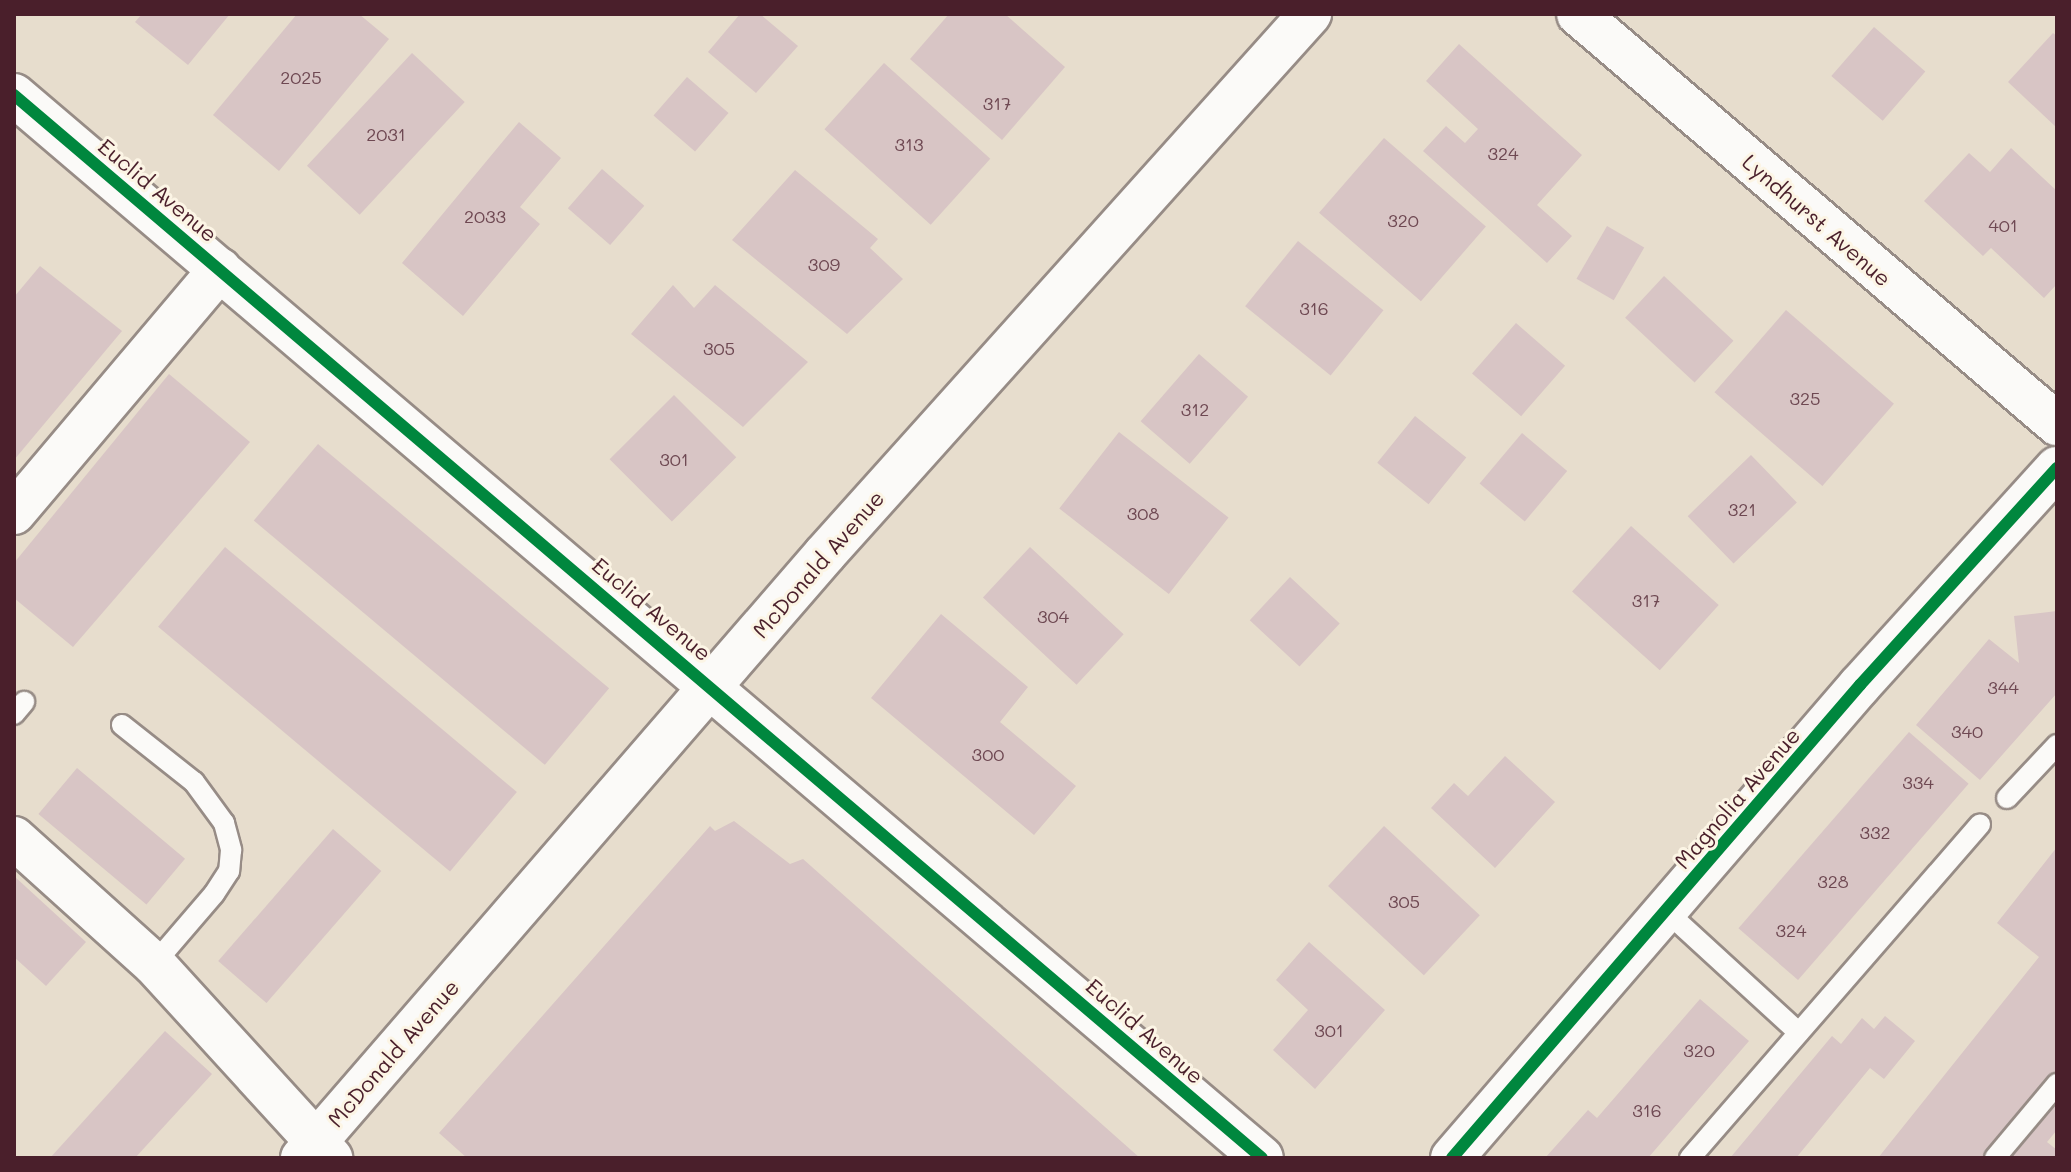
<!DOCTYPE html>
<html>
<head>
<meta charset="utf-8">
<style>
  body { margin:0 }
  #map { position:relative; width:2071px; height:1172px; overflow:hidden; background:#e7ddcd; font-family:Mali,sans-serif }
  div>[style] { position:absolute }
  [style*='--x'] { left:calc(var(--x)*1px); top:calc(var(--y)*1px); width:calc(var(--w)*1px); rotate:calc(var(--a)*1deg) }
  .building>* { inset:0; background:#d8c5c5; transform-origin:0 0 }
  .roads { filter:drop-shadow(2px 0 #978c86) drop-shadow(-2px 0 #978c86) drop-shadow(0 2px #978c86) drop-shadow(0 -2px #978c86) }
  .lane>* { height:20px; margin:-10px; padding:0 10px; transform-origin:10px; border-radius:10px; background:#fbfaf8 }
  .street>* { height:42px; margin:-21px; padding:0 21px; transform-origin:21px; border-radius:21px; background:#fbfaf8 }
  .cycleway>* { height:12px; margin:-6px; padding:0 6px; transform-origin:6px; border-radius:6px; background:#00873e }
  span { translate:-50% -50%; white-space:nowrap; text-align:center; line-height:1.15; -webkit-text-stroke:6px #fcf5e5; paint-order:stroke }
  .number-label { font-size:18px; color:#6e4852 }
  .number-label span { -webkit-text-stroke-width:0 }
  .street-label { font-size:22px; color:#4a1f2b }
  .frame { position:absolute; inset:0; border:16px solid #4a1f2b; pointer-events:none }
</style>
</head>
<body>
<div id="map">
  <div class="building">
    <div style="clip-path:polygon(142px 14px,230px 14px,188px 65px,135px 22px)"></div>
    <div style="clip-path:polygon(297px 14px,359px 14px,389px 39px,279px 171px,213px 115px)"></div>
    <div style="clip-path:polygon(740px 14px,760px 14px,798px 46px,756px 93px,708px 52px)"></div>
    <div style="clip-path:polygon(949px 14px,1005px 14px,1065px 67px,1002px 140px,910px 59px)"></div>
    <div style="left:1874px;top:27px;width:68px;height:65px;rotate:41deg"></div>
    <div style="clip-path:polygon(2053px 33px,2057px 36px,2057px 128px,2008px 82px)"></div>
    <div style="clip-path:polygon(1459px 44px,1582px 155px,1537px 205px,1572px 236px,1547px 263px,1423px 151px,1446px 126px,1465px 143px,1478px 129px,1426px 81px)"></div>
    <div style="left:412px;top:53px;width:72px;height:154px;rotate:43deg"></div>
    <div style="left:884px;top:63px;width:143px;height:89px;rotate:42deg"></div>
    <div style="left:687px;top:77px;width:55px;height:51px;rotate:41deg"></div>
    <div style="clip-path:polygon(519px 122px,561px 158px,520px 207px,540px 224px,463px 316px,402px 263px)"></div>
    <div style="left:1384px;top:138px;width:135px;height:99px;rotate:41deg"></div>
    <div style="clip-path:polygon(2011px 148px,2057px 191px,2057px 284px,2044px 298px,1991px 248px,1983px 256px,1924px 201px,1969px 153px,1990px 172px)"></div>
    <div style="left:602px;top:169px;width:56px;height:52px;rotate:41deg"></div>
    <div style="clip-path:polygon(795px 170px,878px 239px,870px 248px,903px 279px,847px 334px,732px 240px)"></div>
    <div style="left:1607px;top:226px;width:43px;height:61px;rotate:30deg"></div>
    <div style="left:1298px;top:241px;width:110px;height:84px;rotate:39deg"></div>
    <div style="clip-path:polygon(40px 266px,122px 331px,14px 460px,14px 297px)"></div>
    <div style="left:1664px;top:276px;width:95px;height:57px;rotate:43deg"></div>
    <div style="clip-path:polygon(673px 285px,694px 308px,715px 285px,808px 362px,743px 427px,631px 334px)"></div>
    <div style="left:1786px;top:310px;width:143px;height:109px;rotate:41deg"></div>
    <div style="left:1516px;top:323px;width:65px;height:67px;rotate:41deg"></div>
    <div style="left:1199px;top:354px;width:65px;height:89px;rotate:41deg"></div>
    <div style="clip-path:polygon(169px 374px,250px 442px,73px 647px,14px 598px,14px 563px)"></div>
    <div style="left:674px;top:395px;width:88px;height:91px;rotate:45deg"></div>
    <div style="left:1415px;top:416px;width:66px;height:60px;rotate:39deg"></div>
    <div style="left:1119px;top:432px;width:139px;height:97px;rotate:38deg"></div>
    <div style="left:1522px;top:433px;width:59px;height:66px;rotate:40deg"></div>
    <div style="left:318px;top:444px;width:380px;height:100px;rotate:40deg"></div>
    <div style="left:1751px;top:455px;width:66px;height:88px;rotate:46deg"></div>
    <div style="left:1631px;top:526px;width:118px;height:88px;rotate:42deg"></div>
    <div style="left:225px;top:547px;width:381px;height:104px;rotate:40deg"></div>
    <div style="left:1030px;top:547px;width:128px;height:69px;rotate:43deg"></div>
    <div style="left:1290px;top:577px;width:68px;height:59px;rotate:43deg"></div>
    <div style="clip-path:polygon(2057px 611px,2057px 693px,1980px 780px,1916px 725px,1989px 639px,2019px 663px,2014px 616px)"></div>
    <div style="clip-path:polygon(941px 614px,1028px 687px,1000px 722px,1076px 786px,1034px 835px,871px 698px)"></div>
    <div style="left:1909px;top:732px;width:79px;height:260px;rotate:41deg"></div>
    <div style="clip-path:polygon(1505px 756px,1555px 802px,1495px 868px,1431px 808px,1454px 783px,1468px 796px)"></div>
    <div style="left:77px;top:768px;width:141px;height:60px;rotate:40deg"></div>
    <div style="clip-path:polygon(734px 821px,790px 864px,803px 859px,1140px 1158px,467px 1158px,439px 1133px,710px 826px,715px 831px)"></div>
    <div style="left:1384px;top:826px;width:131px;height:82px;rotate:43deg"></div>
    <div style="left:333px;top:829px;width:64px;height:175px;rotate:41deg"></div>
    <div style="clip-path:polygon(2057px 847px,2057px 1130px,2047px 1142px,2057px 1150px,2057px 1158px,1878px 1158px,2039px 957px,1997px 923px)"></div>
    <div style="clip-path:polygon(14px 876px,86px 942px,46px 986px,14px 957px)"></div>
    <div style="clip-path:polygon(1309px 942px,1385px 1010px,1315px 1089px,1273px 1050px,1308px 1010px,1276px 980px)"></div>
    <div style="clip-path:polygon(1700px 999px,1749px 1041px,1648px 1158px,1545px 1158px,1588px 1110px,1597px 1118px)"></div>
    <div style="clip-path:polygon(1885px 1016px,1915px 1041px,1884px 1079px,1870px 1068px,1796px 1158px,1730px 1158px,1832px 1036px,1841px 1044px,1862px 1018px,1874px 1029px)"></div>
    <div style="clip-path:polygon(165px 1031px,212px 1074px,135px 1158px,50px 1158px)"></div>
  </div>
  <div class="roads">
    <div class="lane">
      <div style="--x:14;--y:714;--w:16;--a:-50"></div>
      <div style="--x:122;--y:725;--w:92;--a:38.4"></div>
      <div style="--x:194;--y:782;--w:51;--a:53.8"></div>
      <div style="--x:224;--y:823;--w:28;--a:75"></div>
      <div style="--x:231;--y:850;--w:21;--a:95"></div>
      <div style="--x:229;--y:871;--w:27;--a:123"></div>
      <div style="--x:214;--y:894;--w:92;--a:130.6"></div>
      <div style="--x:2007;--y:798;--w:73;--a:-46.7"></div>
      <div style="--x:1666;--y:911;--w:180;--a:42.5"></div>
      <div style="--x:1690;--y:1158;--w:442;--a:-49"></div>
      <div style="--x:1995;--y:1158;--w:97;--a:-50"></div>
    </div>
    <div class="street">
      <div style="--x:1578;--y:14;--w:631;--a:40.56"></div>
      <div style="--x:14;--y:95;--w:1639;--a:40.42"></div>
      <div style="--x:14;--y:513;--w:319;--a:-49.8"></div>
      <div style="--x:14;--y:838;--w:188;--a:42"></div>
      <div style="--x:154;--y:964;--w:263;--a:47.6"></div>
      <div style="--x:302;--y:1158;--w:799;--a:-49.11"></div>
      <div style="--x:825;--y:554;--w:726;--a:-48.07"></div>
      <div style="--x:1452;--y:1158;--w:625;--a:-49.22"></div>
      <div style="--x:1860;--y:685;--w:293;--a:-47.8"></div>
    </div>
  </div>
  <div class="cycleway">
    <div style="--x:14;--y:95;--w:1639;--a:40.42"></div>
    <div style="--x:1452;--y:1158;--w:625;--a:-49.22"></div>
    <div style="--x:1860;--y:685;--w:293;--a:-47.8"></div>
  </div>
  <div class="number-label">
    <span style="left:301px;top:77px">2025</span>
    <span style="left:997px;top:103px">317</span>
    <span style="left:386px;top:134px">2031</span>
    <span style="left:909px;top:144px">313</span>
    <span style="left:1503px;top:153px">324</span>
    <span style="left:485px;top:216px">2033</span>
    <span style="left:1403px;top:220px">320</span>
    <span style="left:2003px;top:225px">401</span>
    <span style="left:824px;top:264px">309</span>
    <span style="left:1314px;top:308px">316</span>
    <span style="left:719px;top:348px">305</span>
    <span style="left:1805px;top:398px">325</span>
    <span style="left:1195px;top:409px">312</span>
    <span style="left:674px;top:459px">301</span>
    <span style="left:1742px;top:509px">321</span>
    <span style="left:1143px;top:513px">308</span>
    <span style="left:1646px;top:600px">317</span>
    <span style="left:1053px;top:616px">304</span>
    <span style="left:2003px;top:687px">344</span>
    <span style="left:1967px;top:731px">340</span>
    <span style="left:988px;top:754px">300</span>
    <span style="left:1918px;top:782px">334</span>
    <span style="left:1875px;top:832px">332</span>
    <span style="left:1833px;top:881px">328</span>
    <span style="left:1404px;top:901px">305</span>
    <span style="left:1791px;top:930px">324</span>
    <span style="left:1329px;top:1030px">301</span>
    <span style="left:1699px;top:1050px">320</span>
    <span style="left:1647px;top:1110px">316</span>
  </div>
  <div class="street-label">
    <span style="left:158px;top:190px;rotate:40deg">Euclid Avenue</span>
    <span style="left:1817px;top:220px;rotate:41deg">Lyndhurst Avenue</span>
    <span style="left:818px;top:564px;rotate:-49deg">McDonald Avenue</span>
    <span style="left:652px;top:609px;rotate:40deg">Euclid Avenue</span>
    <span style="left:1737px;top:798px;rotate:-49deg">Magnolia Avenue</span>
    <span style="left:1145px;top:1031px;rotate:41deg">Euclid Avenue</span>
    <span style="left:393px;top:1053px;rotate:-49deg">McDonald Avenue</span>
  </div>
  <div class="frame"></div>
</div>
</body>
</html>
